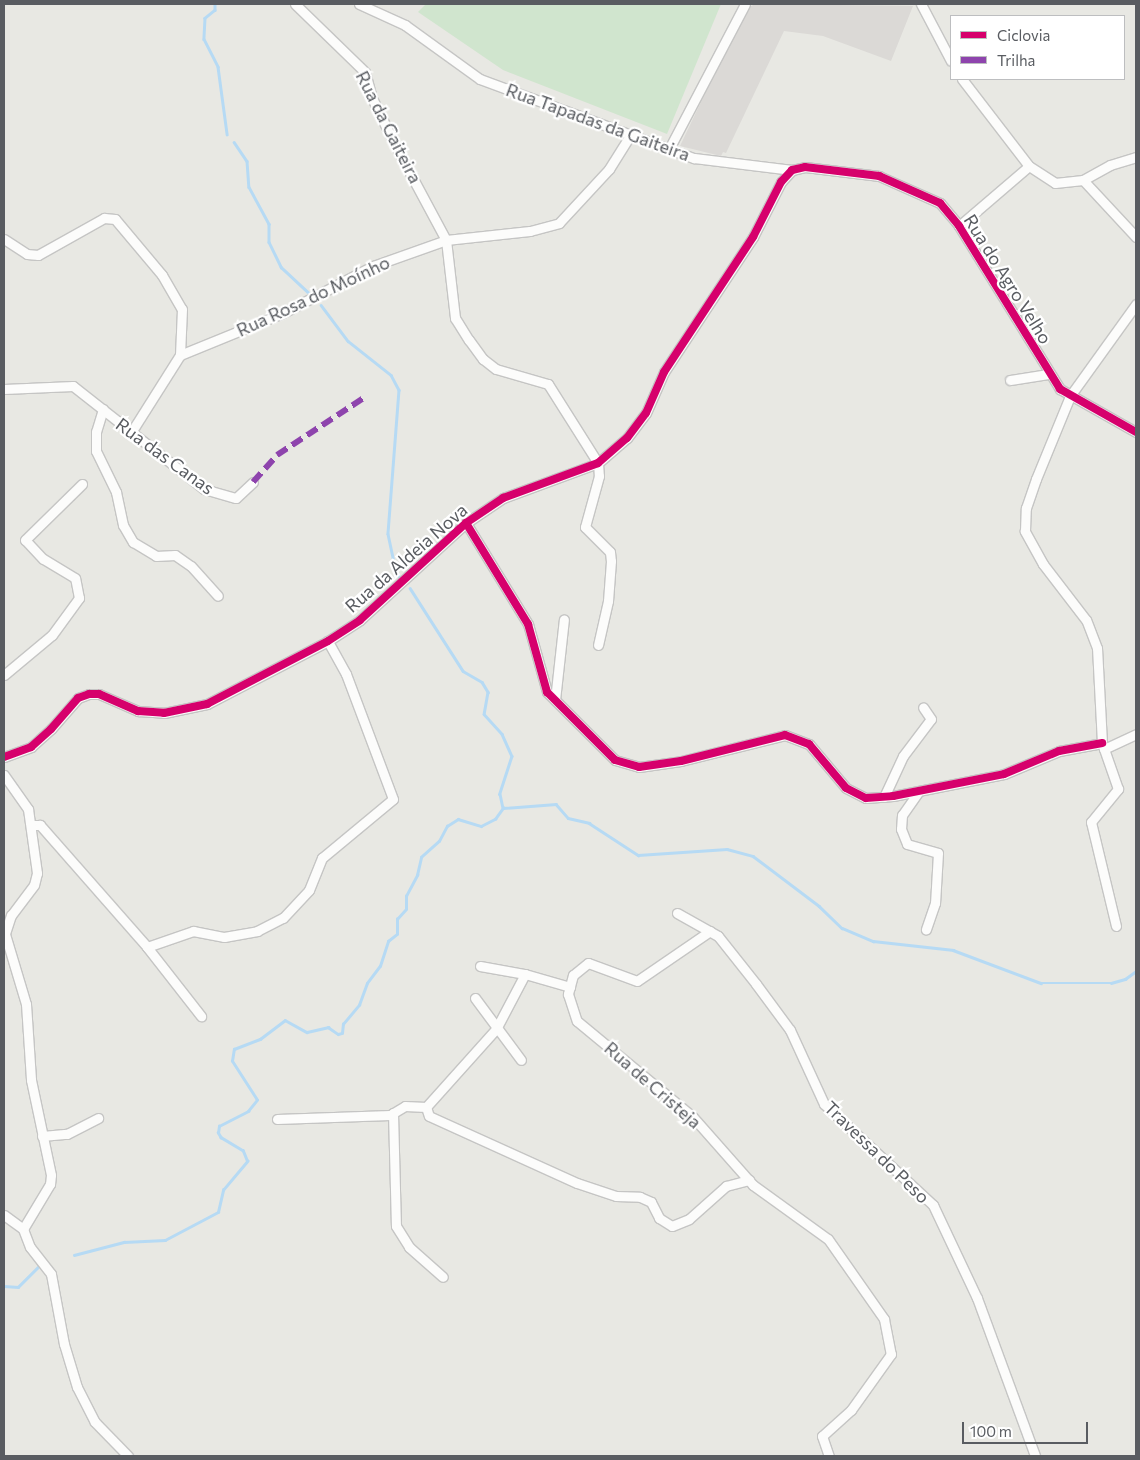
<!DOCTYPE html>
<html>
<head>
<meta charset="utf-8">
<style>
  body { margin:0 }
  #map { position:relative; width:1140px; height:1460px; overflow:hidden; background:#e8e8e3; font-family:Commissioner,sans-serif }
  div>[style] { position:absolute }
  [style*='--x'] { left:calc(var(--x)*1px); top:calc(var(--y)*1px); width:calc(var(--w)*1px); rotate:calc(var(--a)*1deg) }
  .industrial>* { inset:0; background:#dbd9d6 }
  .green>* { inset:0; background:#d0e5ce }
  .stream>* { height:2.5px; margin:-1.25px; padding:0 1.25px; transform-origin:1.25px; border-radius:1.25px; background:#b6daf4 }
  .roads { filter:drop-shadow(1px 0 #c5c5c4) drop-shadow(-1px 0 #c5c5c4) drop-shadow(0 1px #c5c5c4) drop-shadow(0 -1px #c5c5c4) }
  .minor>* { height:9px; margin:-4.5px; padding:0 4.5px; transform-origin:4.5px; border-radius:4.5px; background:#fcfcfb }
  .quiet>* { height:6px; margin-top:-3px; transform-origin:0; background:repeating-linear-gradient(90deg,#8e44ad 0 12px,transparent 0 18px) }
  .cycleway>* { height:8px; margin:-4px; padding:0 4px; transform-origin:4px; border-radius:4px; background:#d6006c }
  span { translate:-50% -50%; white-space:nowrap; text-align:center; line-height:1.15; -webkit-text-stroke:4.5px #fff; paint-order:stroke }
  .street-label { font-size:18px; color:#595c61 }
  .frame { position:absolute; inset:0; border:5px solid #595c61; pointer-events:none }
  .legend { position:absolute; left:950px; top:15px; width:175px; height:65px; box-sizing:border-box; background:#fff; border:1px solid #bdbec0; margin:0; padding:6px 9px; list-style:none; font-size:15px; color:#595c61 }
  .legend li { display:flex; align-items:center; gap:10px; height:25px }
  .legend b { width:25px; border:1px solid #bdbec0 }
  .scale { position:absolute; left:962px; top:1422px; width:126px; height:22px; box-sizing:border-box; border:2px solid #595c61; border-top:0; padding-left:6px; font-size:15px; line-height:18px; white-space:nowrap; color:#595c61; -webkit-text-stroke:4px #fff; paint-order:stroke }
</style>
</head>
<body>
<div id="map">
  <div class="industrial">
    <div style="clip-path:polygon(755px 4px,913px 6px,891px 61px,823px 36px,784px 31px,726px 153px,723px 152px,721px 156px,680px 146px,740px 20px,746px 9px)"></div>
  </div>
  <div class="green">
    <div style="clip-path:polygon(426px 4px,721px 4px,667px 134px,503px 70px,418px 12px)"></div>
  </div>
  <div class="stream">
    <div style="--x:215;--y:4;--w:6;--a:90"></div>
    <div style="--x:215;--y:10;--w:13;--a:141"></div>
    <div style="--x:205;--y:18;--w:21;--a:93"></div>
    <div style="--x:204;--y:39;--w:31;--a:63"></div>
    <div style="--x:218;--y:67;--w:68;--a:82.3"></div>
    <div style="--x:234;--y:142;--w:23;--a:56"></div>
    <div style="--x:247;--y:161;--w:26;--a:86"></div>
    <div style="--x:249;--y:187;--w:42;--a:61.6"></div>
    <div style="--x:269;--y:224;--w:18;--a:90"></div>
    <div style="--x:269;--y:242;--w:28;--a:64"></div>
    <div style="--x:281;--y:267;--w:38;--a:43"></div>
    <div style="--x:321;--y:305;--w:45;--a:53.1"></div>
    <div style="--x:348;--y:341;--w:55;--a:38.3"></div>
    <div style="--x:391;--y:375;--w:17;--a:62"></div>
    <div style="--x:399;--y:390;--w:144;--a:94.4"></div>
    <div style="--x:388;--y:534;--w:38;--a:78"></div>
    <div style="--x:396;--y:571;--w:8;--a:60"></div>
    <div style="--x:410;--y:588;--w:98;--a:57.4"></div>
    <div style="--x:463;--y:671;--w:22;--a:30"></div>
    <div style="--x:482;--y:682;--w:12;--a:59"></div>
    <div style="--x:488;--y:692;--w:22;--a:100"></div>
    <div style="--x:484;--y:714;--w:27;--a:48"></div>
    <div style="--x:502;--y:734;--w:24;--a:66"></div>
    <div style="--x:512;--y:756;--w:40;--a:108"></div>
    <div style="--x:500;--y:794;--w:14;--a:78"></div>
    <div style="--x:503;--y:808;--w:53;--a:-4.3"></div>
    <div style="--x:556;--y:804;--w:18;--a:49"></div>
    <div style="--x:568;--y:818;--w:22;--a:13"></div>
    <div style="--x:589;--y:823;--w:59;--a:33.1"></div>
    <div style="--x:638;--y:855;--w:89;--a:-3.9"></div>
    <div style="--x:727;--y:849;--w:27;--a:15"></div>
    <div style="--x:753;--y:856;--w:83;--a:37.1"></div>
    <div style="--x:819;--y:906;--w:32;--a:44"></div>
    <div style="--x:842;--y:928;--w:34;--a:23"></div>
    <div style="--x:873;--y:941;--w:81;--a:6.4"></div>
    <div style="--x:953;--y:950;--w:94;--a:20.6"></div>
    <div style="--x:1041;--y:983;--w:70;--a:0"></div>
    <div style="--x:1111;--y:983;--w:15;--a:-16"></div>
    <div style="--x:1125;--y:979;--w:14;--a:-36"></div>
    <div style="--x:74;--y:1255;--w:52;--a:-14.6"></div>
    <div style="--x:124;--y:1242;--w:41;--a:-2.8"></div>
    <div style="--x:165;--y:1240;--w:60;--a:-27.8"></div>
    <div style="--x:218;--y:1212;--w:23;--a:-77"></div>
    <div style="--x:223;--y:1190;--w:38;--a:-50"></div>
    <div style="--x:247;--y:1161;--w:11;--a:-112"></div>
    <div style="--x:243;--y:1151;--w:26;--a:-149"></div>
    <div style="--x:221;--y:1138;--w:6;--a:-121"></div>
    <div style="--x:218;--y:1133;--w:7;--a:-82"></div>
    <div style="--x:219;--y:1126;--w:33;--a:-27"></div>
    <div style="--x:248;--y:1111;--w:14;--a:-51"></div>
    <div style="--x:257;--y:1100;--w:46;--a:-122.7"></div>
    <div style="--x:232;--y:1061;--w:12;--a:-81"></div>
    <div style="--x:234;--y:1049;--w:28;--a:-21"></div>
    <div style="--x:260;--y:1039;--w:31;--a:-37"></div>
    <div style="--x:285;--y:1020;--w:25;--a:29"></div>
    <div style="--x:307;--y:1032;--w:22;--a:-13"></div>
    <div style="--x:328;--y:1027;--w:12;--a:35"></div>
    <div style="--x:338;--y:1034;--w:4;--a:-14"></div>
    <div style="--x:342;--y:1033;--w:9;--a:-84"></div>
    <div style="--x:343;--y:1024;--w:25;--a:-50"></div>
    <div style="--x:359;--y:1005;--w:23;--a:-70"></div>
    <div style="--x:367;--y:983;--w:21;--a:-53"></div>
    <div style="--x:380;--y:966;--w:26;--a:-72"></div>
    <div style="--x:388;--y:941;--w:11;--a:-38"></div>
    <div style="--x:397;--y:934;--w:15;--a:-90"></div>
    <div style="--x:397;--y:919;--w:13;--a:-48"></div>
    <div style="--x:406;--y:909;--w:13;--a:-90"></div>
    <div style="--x:406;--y:896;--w:24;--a:-62"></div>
    <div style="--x:417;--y:875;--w:18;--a:-77"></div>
    <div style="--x:421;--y:857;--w:24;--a:-42"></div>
    <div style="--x:439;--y:841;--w:17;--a:-62"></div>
    <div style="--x:447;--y:826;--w:13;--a:-32"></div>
    <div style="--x:458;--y:819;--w:24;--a:17"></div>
    <div style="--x:481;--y:826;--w:16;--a:-27"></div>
    <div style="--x:495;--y:819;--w:14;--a:-54"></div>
    <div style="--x:4;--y:1286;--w:14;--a:4"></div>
    <div style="--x:18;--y:1287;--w:31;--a:-45"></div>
  </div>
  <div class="roads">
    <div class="minor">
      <div style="--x:295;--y:4;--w:98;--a:44.2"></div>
      <div style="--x:365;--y:72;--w:27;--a:75"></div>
      <div style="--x:372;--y:98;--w:52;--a:63.9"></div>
      <div style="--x:395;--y:145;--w:108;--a:61.8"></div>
      <div style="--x:446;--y:240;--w:79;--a:83.4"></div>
      <div style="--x:455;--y:318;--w:26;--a:58"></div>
      <div style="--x:469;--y:340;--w:24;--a:54"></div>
      <div style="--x:483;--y:359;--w:16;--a:38"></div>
      <div style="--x:496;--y:369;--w:54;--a:16.1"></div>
      <div style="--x:548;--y:384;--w:93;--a:57.7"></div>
      <div style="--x:598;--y:463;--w:13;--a:86"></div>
      <div style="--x:599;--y:476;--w:53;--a:105.4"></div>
      <div style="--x:585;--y:527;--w:35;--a:45"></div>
      <div style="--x:610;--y:552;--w:9;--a:84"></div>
      <div style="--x:611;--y:561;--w:40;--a:94.3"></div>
      <div style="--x:608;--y:601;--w:45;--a:102.8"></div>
      <div style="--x:359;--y:4;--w:51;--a:24.5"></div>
      <div style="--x:405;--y:25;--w:92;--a:35.8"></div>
      <div style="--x:480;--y:79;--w:228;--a:20.3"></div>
      <div style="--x:694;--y:158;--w:99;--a:7"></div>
      <div style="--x:921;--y:4;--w:64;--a:62.2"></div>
      <div style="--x:962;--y:79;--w:110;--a:52.4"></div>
      <div style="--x:1029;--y:166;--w:31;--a:33"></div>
      <div style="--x:1055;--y:183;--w:28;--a:-6"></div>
      <div style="--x:1083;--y:180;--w:78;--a:47.1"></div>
      <div style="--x:670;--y:147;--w:161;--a:-62.3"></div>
      <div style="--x:1083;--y:180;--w:31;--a:-29"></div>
      <div style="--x:1110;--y:165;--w:27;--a:-17"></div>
      <div style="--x:959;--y:226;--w:92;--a:-40.6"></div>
      <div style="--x:4;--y:239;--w:27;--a:33"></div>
      <div style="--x:27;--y:254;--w:11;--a:5"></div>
      <div style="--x:38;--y:255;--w:76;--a:-29.3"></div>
      <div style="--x:104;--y:218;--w:11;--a:5"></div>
      <div style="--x:115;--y:219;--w:73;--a:50"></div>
      <div style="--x:162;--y:275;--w:39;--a:60"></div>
      <div style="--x:182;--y:309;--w:46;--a:92.5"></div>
      <div style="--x:180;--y:355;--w:93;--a:122.3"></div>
      <div style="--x:180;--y:355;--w:111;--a:-22.2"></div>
      <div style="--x:283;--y:313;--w:102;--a:-27.6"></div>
      <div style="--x:373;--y:266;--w:77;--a:-19.6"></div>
      <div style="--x:446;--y:240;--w:84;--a:-6.1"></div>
      <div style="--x:530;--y:231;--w:30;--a:-15"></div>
      <div style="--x:559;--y:223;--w:74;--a:-47.2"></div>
      <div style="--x:609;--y:169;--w:38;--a:-58"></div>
      <div style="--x:1010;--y:380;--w:39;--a:-9"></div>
      <div style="--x:4;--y:389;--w:69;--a:-2.5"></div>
      <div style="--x:73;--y:386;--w:167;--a:38.2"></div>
      <div style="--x:204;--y:489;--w:33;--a:16"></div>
      <div style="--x:236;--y:498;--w:23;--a:-43"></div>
      <div style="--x:103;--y:409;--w:24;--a:107"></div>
      <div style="--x:96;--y:432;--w:19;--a:90"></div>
      <div style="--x:96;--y:451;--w:46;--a:64"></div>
      <div style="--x:116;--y:492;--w:34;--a:78"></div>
      <div style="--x:123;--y:525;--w:20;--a:60"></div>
      <div style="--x:133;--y:542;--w:27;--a:31"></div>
      <div style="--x:156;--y:556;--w:19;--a:-3"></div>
      <div style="--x:175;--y:555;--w:19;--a:35"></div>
      <div style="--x:191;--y:566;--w:40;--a:48"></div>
      <div style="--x:466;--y:523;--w:119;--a:58.5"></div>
      <div style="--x:528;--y:624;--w:71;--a:74.4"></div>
      <div style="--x:547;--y:692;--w:96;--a:45"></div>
      <div style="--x:615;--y:760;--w:25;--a:16"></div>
      <div style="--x:639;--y:767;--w:42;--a:-8.1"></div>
      <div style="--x:681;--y:761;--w:107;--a:-14"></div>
      <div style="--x:785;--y:735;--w:26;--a:21"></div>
      <div style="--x:809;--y:744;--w:57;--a:49.9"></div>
      <div style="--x:846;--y:788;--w:22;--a:27"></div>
      <div style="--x:866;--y:798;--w:27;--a:-4"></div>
      <div style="--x:893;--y:796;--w:113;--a:-11.2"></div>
      <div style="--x:1004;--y:774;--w:60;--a:-22.7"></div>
      <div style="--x:1059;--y:751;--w:44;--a:-10.5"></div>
      <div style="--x:4;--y:675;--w:62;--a:-39.8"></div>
      <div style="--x:52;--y:635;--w:46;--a:-53.9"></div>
      <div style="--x:79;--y:598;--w:20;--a:-101"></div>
      <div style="--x:75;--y:578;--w:37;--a:-149"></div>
      <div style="--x:43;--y:559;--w:26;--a:-133"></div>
      <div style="--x:25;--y:540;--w:80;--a:-44.5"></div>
      <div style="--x:555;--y:700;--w:81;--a:-83.7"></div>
      <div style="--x:1104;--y:749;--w:35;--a:-25"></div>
      <div style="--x:4;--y:757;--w:29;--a:-20"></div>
      <div style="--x:31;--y:747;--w:27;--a:-42"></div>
      <div style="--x:51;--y:729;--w:41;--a:-48.9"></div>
      <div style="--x:78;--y:698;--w:12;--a:-20"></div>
      <div style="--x:89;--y:694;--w:10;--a:0"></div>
      <div style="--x:99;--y:694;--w:43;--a:23.6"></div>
      <div style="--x:138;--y:711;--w:26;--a:4"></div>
      <div style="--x:164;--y:713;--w:44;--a:-11.8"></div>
      <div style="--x:207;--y:704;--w:136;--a:-27.5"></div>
      <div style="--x:328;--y:641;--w:38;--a:-33"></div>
      <div style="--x:360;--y:620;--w:144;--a:-42.5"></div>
      <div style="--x:466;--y:523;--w:45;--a:-34"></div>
      <div style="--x:503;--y:498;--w:101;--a:-20.2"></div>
      <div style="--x:598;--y:463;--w:38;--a:-41"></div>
      <div style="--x:627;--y:438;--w:31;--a:-53"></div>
      <div style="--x:646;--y:413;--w:45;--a:-66.3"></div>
      <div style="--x:664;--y:372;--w:162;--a:-56.6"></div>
      <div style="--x:753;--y:237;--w:62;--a:-63"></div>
      <div style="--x:781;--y:182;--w:16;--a:-47"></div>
      <div style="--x:792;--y:170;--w:13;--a:-13"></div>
      <div style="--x:805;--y:167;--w:75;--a:6.9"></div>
      <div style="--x:879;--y:176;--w:67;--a:23.9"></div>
      <div style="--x:940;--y:203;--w:30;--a:50"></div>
      <div style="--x:959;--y:226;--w:192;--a:58.2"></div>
      <div style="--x:1060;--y:389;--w:87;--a:29.5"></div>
      <div style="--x:4;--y:775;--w:42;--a:54.8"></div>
      <div style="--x:28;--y:809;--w:65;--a:82"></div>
      <div style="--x:37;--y:873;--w:12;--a:104"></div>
      <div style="--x:34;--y:885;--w:38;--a:127"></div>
      <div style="--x:11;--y:915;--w:20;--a:108"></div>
      <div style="--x:5;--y:934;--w:73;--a:73.3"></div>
      <div style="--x:26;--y:1004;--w:76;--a:86.2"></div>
      <div style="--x:31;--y:1080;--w:97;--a:78.1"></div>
      <div style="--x:51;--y:1175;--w:9;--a:96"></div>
      <div style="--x:50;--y:1184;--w:52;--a:121"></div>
      <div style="--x:919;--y:791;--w:29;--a:125"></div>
      <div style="--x:902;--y:815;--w:14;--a:94"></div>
      <div style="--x:901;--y:829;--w:16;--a:68"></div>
      <div style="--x:907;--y:844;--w:32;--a:16"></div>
      <div style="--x:938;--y:853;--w:50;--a:93.4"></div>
      <div style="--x:935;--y:903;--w:28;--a:109"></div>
      <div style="--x:884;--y:797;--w:45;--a:-65.1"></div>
      <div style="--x:903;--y:756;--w:46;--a:-52.9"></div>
      <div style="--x:931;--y:719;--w:14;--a:-124"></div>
      <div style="--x:32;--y:825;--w:8;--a:0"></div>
      <div style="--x:40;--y:825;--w:162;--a:48.7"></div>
      <div style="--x:147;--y:947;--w:88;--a:52"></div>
      <div style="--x:677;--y:913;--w:47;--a:29.3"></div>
      <div style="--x:718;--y:936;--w:61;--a:51.6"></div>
      <div style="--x:756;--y:984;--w:57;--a:53.5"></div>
      <div style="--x:790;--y:1030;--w:81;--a:65.3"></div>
      <div style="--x:824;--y:1104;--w:149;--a:42.8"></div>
      <div style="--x:933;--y:1205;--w:103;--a:64.7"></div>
      <div style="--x:977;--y:1298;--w:168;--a:69.8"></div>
      <div style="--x:1116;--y:926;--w:107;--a:-103.5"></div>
      <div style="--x:1091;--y:822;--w:43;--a:-50.7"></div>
      <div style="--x:1118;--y:789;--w:49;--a:-109.2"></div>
      <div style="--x:1102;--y:743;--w:95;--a:-93"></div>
      <div style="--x:1097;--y:648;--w:30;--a:-111"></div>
      <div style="--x:1086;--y:620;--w:71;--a:-127.5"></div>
      <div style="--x:1043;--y:564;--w:38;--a:-119"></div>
      <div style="--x:1025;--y:531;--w:23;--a:-88"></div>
      <div style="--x:1026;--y:508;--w:31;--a:-71"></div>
      <div style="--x:1036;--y:479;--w:90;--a:-67.7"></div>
      <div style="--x:1070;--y:396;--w:113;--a:-54.3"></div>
      <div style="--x:710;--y:931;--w:88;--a:145.6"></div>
      <div style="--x:637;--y:981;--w:52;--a:-159.8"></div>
      <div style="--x:588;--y:963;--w:19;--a:141"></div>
      <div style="--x:573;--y:975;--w:20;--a:105"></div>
      <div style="--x:568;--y:994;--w:28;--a:72"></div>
      <div style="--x:577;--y:1021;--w:149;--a:39.6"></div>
      <div style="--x:692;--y:1116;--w:92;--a:48.5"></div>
      <div style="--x:753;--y:1185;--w:92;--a:35.8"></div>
      <div style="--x:828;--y:1239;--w:98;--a:55"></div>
      <div style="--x:884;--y:1319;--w:36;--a:79"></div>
      <div style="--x:891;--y:1354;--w:69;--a:125.5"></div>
      <div style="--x:851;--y:1410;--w:39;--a:138"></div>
      <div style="--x:822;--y:1436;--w:21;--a:71"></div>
      <div style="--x:147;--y:947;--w:49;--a:-19.2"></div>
      <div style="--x:193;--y:931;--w:32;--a:11"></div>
      <div style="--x:224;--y:937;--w:34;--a:-10"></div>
      <div style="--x:257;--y:931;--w:29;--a:-27"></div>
      <div style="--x:283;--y:918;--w:38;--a:-47"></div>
      <div style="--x:309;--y:890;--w:35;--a:-68"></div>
      <div style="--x:322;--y:858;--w:92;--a:-39.7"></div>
      <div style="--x:393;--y:799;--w:134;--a:-110.6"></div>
      <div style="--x:346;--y:674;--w:38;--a:-119"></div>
      <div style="--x:480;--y:966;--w:46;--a:10.1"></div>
      <div style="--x:525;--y:974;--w:47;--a:16.1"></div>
      <div style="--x:525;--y:974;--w:62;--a:117.8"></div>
      <div style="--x:496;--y:1029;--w:105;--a:131.9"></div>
      <div style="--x:426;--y:1107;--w:9;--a:72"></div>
      <div style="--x:429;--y:1116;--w:162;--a:24.4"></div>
      <div style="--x:577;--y:1183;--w:41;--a:18.4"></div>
      <div style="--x:616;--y:1196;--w:24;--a:2"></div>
      <div style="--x:640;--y:1197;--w:12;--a:24"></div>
      <div style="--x:651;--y:1202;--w:18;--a:63"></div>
      <div style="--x:659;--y:1218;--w:15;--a:32"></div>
      <div style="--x:672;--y:1226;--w:18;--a:-22"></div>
      <div style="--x:689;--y:1219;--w:50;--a:-41.7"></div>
      <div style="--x:726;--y:1186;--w:24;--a:-15"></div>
      <div style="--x:475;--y:998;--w:77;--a:53.4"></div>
      <div style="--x:393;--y:1113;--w:113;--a:88.5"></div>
      <div style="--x:396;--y:1226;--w:25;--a:58"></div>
      <div style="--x:409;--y:1247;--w:45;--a:41.4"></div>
      <div style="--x:277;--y:1119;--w:113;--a:-2"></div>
      <div style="--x:390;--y:1115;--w:17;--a:-31"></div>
      <div style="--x:405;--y:1106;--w:21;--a:3"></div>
      <div style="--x:42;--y:1136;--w:25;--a:-5"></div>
      <div style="--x:67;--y:1134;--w:35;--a:-27"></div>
      <div style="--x:4;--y:1215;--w:24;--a:36"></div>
      <div style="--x:23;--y:1229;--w:19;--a:69"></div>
      <div style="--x:30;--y:1247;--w:34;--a:52"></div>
      <div style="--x:51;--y:1274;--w:71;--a:79.5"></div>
      <div style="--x:64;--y:1344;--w:45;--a:73.2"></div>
      <div style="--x:77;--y:1387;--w:39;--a:63"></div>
      <div style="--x:95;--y:1422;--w:47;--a:45.9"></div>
    </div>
  </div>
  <div class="quiet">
    <div style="--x:253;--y:482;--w:36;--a:-48"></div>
    <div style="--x:277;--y:455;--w:105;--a:-33.4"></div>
  </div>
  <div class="cycleway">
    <div style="--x:466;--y:523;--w:119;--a:58.5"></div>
    <div style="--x:528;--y:624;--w:71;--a:74.4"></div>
    <div style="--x:547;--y:692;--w:96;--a:45"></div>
    <div style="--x:615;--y:760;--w:25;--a:16"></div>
    <div style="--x:639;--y:767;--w:42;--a:-8.1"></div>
    <div style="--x:681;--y:761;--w:107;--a:-14"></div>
    <div style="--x:785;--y:735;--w:26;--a:21"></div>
    <div style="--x:809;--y:744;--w:57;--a:49.9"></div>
    <div style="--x:846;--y:788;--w:22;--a:27"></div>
    <div style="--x:866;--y:798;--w:27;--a:-4"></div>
    <div style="--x:893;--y:796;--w:113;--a:-11.2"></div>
    <div style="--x:1004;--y:774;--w:60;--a:-22.7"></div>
    <div style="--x:1059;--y:751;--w:44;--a:-10.5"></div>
    <div style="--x:4;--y:757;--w:29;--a:-20"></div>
    <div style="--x:31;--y:747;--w:27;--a:-42"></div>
    <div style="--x:51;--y:729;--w:41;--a:-48.9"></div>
    <div style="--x:78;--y:698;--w:12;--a:-20"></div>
    <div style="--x:89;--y:694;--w:10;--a:0"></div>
    <div style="--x:99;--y:694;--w:43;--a:23.6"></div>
    <div style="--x:138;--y:711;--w:26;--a:4"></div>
    <div style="--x:164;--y:713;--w:44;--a:-11.8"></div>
    <div style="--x:207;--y:704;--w:136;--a:-27.5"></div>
    <div style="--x:328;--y:641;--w:38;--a:-33"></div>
    <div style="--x:360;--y:620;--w:144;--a:-42.5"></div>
    <div style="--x:466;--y:523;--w:45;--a:-34"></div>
    <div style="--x:503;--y:498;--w:101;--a:-20.2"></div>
    <div style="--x:598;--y:463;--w:38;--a:-41"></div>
    <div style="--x:627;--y:438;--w:31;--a:-53"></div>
    <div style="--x:646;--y:413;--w:45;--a:-66.3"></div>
    <div style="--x:664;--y:372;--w:162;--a:-56.6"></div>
    <div style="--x:753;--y:237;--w:62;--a:-63"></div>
    <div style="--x:781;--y:182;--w:16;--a:-47"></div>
    <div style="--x:792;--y:170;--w:13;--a:-13"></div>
    <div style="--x:805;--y:167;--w:75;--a:6.9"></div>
    <div style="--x:879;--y:176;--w:67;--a:23.9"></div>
    <div style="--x:940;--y:203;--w:30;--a:50"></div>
    <div style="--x:959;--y:226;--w:192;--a:58.2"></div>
    <div style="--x:1060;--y:389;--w:87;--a:29.5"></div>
  </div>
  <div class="street-label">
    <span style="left:598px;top:122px;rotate:20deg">Rua Tapadas da Gaiteira</span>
    <span style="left:389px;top:127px;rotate:63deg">Rua da Gaiteira</span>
    <span style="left:1008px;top:279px;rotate:58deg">Rua do Agro Velho</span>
    <span style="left:313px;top:296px;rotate:-25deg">Rua Rosa do Moínho</span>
    <span style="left:165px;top:456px;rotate:36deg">Rua das Canas</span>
    <span style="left:406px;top:558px;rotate:-41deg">Rua da Aldeia Nova</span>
    <span style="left:653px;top:1085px;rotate:41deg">Rua de Cristeja</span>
    <span style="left:877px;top:1152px;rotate:44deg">Travessa do Peso</span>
  </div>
  <div class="frame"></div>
  <ul class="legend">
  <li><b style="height:6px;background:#d6006c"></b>Ciclovia</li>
  <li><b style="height:6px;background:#8e44ad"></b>Trilha</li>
  </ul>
  <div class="scale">100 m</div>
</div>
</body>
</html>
